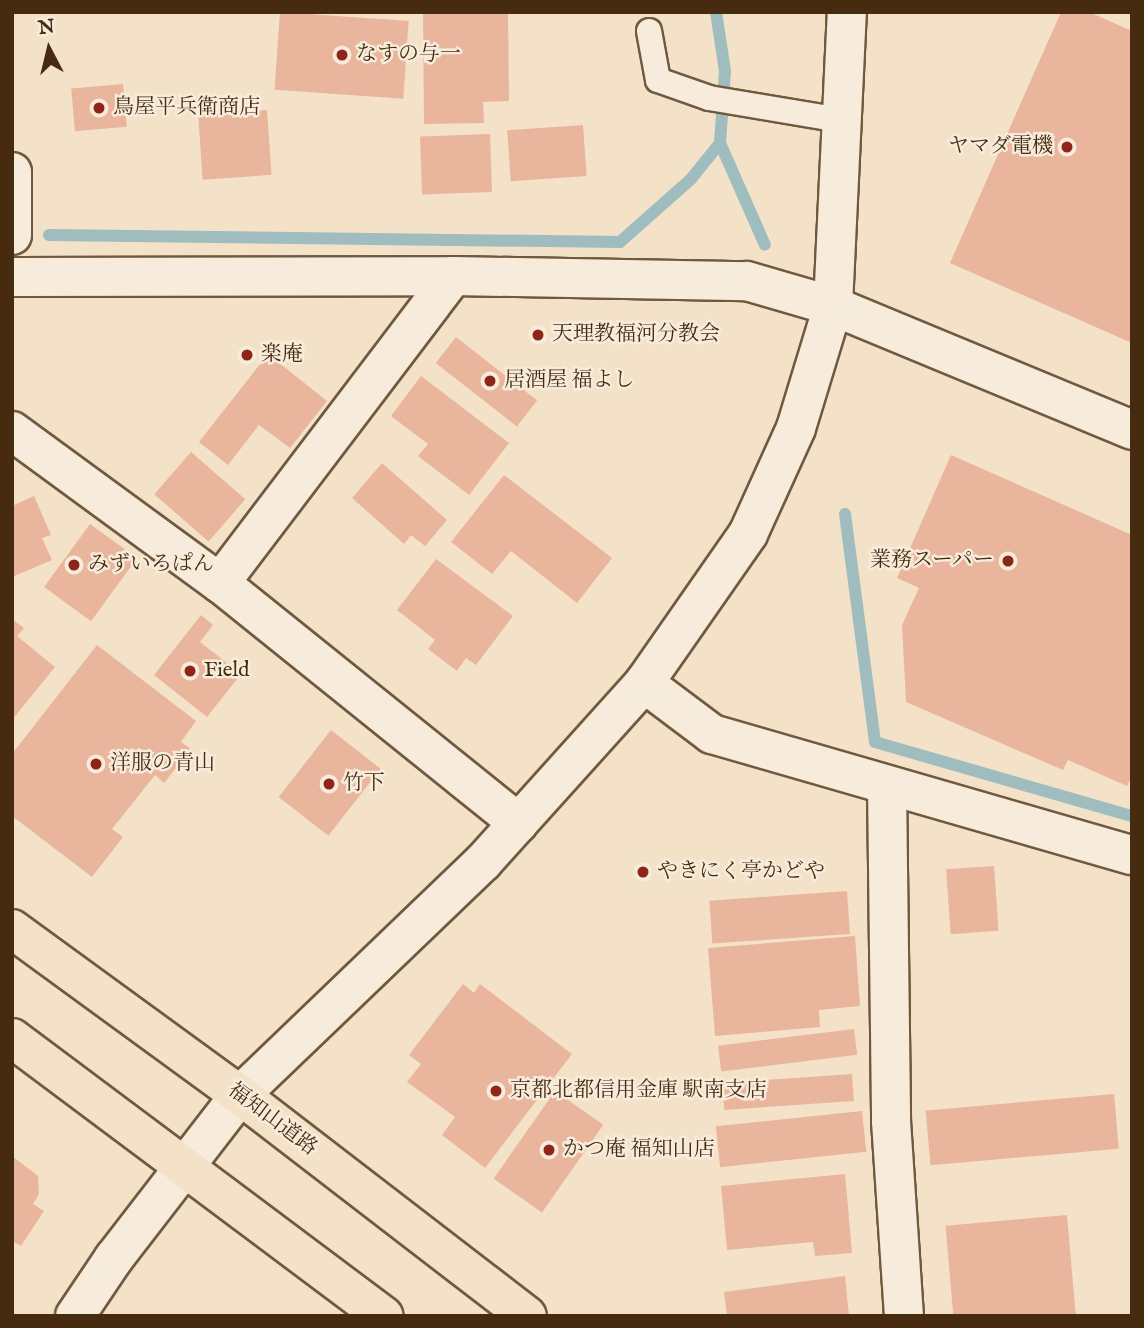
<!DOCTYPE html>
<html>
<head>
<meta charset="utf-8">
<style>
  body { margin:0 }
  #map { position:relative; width:1144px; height:1328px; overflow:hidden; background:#f3e2c7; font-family:"IM FELL English","Noto Serif JP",serif }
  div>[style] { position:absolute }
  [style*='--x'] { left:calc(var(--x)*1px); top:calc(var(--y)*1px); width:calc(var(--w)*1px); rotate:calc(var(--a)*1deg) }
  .stream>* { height:12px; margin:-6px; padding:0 6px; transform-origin:6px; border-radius:6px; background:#9fbcbf }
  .building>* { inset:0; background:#eab59d; transform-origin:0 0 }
  .roads { filter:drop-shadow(2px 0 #71593e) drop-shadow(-2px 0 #71593e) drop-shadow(0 2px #71593e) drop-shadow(0 -2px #71593e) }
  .service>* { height:24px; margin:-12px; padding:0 12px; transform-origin:12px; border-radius:12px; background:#f7ecdb }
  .minor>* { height:38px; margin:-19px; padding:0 19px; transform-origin:19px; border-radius:19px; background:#f7ecdb }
  .tertiary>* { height:38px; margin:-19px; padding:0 19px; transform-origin:19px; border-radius:19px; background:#f7ecdb }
  .trunk>* { height:38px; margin:-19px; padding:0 19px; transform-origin:19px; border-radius:19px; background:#f3e2c7 }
  .dots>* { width:19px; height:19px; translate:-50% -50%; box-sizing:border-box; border:4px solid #f7ecdb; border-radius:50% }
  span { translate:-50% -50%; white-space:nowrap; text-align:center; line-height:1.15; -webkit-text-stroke:5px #f7ecdb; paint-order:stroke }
  .poi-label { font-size:21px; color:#462b11 }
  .left { translate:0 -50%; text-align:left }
  .right { translate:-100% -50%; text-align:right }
  .street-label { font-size:21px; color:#462b11 }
  .frame { position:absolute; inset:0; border:14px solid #462b11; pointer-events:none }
  .north { position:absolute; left:14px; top:14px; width:70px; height:70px; -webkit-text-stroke:5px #f7ecdb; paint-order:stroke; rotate:353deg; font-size:19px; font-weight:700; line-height:28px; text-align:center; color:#462b11 }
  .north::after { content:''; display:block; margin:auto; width:24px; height:32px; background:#462b11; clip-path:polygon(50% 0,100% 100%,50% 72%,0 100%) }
</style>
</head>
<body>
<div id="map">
  <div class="stream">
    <div style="--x:720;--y:143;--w:111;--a:66.2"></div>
    <div style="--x:49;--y:235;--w:571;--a:0.7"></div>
    <div style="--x:620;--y:242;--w:95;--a:-41.6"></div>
    <div style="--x:691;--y:179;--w:46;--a:-51.1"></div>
    <div style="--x:720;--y:143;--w:72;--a:-86"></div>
    <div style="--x:725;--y:71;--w:60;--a:-98.7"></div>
    <div style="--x:845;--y:514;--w:230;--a:82.5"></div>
    <div style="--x:875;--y:742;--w:267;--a:16.1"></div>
  </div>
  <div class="building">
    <div style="left:280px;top:12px;width:129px;height:78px;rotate:4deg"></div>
    <div style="clip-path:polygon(423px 12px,508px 12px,509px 101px,483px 102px,484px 123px,424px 124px)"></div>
    <div style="clip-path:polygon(1061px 12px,1089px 12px,1132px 31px,1132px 343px,950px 263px)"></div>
    <div style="left:123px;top:84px;width:43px;height:52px;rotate:85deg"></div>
    <div style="left:267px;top:110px;width:65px;height:69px;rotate:86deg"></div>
    <div style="left:583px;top:125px;width:51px;height:76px;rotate:86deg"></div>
    <div style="left:490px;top:134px;width:58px;height:70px;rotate:88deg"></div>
    <div style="left:456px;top:337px;width:103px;height:33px;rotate:38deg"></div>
    <div style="clip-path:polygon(268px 354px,327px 401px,290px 448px,259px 425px,228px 465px,199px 442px)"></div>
    <div style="clip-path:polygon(421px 376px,509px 443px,469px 495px,418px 456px,428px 444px,391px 416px)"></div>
    <div style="left:191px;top:452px;width:72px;height:56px;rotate:41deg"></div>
    <div style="clip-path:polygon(951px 455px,1132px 535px,1132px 776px,1127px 786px,1068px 760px,1063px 770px,906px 702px,902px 625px,919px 588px,897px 578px)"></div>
    <div style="clip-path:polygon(382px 463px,447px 520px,425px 546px,411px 535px,404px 544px,352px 498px)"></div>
    <div style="clip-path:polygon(504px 475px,612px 558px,577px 603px,511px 551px,492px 574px,451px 542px)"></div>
    <div style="clip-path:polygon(34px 496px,51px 535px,42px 538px,52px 560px,12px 577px,12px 506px)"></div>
    <div style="left:90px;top:524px;width:58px;height:78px;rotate:36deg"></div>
    <div style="clip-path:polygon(436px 559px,513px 616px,476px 665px,466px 658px,457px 671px,428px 649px,435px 640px,397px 610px)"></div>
    <div style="clip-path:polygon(201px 615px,213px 625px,200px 642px,241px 674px,207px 717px,154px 675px)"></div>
    <div style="clip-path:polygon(12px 619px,24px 628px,17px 636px,55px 667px,12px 720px)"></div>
    <div style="clip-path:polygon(97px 645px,196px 721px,181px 742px,191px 749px,164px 783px,155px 775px,112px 829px,123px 837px,92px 877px,12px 816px,12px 754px)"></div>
    <div style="left:331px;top:730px;width:63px;height:85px;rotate:38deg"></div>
    <div style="left:994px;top:866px;width:65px;height:48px;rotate:86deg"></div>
    <div style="left:847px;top:891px;width:43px;height:138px;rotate:86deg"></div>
    <div style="clip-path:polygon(855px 936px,860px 1006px,819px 1010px,820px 1027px,715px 1036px,708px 948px)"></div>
    <div style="clip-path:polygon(463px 984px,474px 993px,480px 984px,572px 1054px,485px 1168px,442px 1135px,455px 1117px,407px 1082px,421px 1064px,409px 1055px)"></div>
    <div style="left:854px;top:1029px;width:26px;height:137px;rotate:83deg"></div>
    <div style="left:852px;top:1074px;width:27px;height:130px;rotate:86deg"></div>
    <div style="left:555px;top:1091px;width:59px;height:107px;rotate:35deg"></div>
    <div style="left:1114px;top:1094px;width:55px;height:189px;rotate:85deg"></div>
    <div style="left:862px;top:1111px;width:41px;height:147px;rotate:84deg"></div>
    <div style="clip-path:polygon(12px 1156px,38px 1176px,39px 1194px,33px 1204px,44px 1211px,21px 1246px,12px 1241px)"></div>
    <div style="clip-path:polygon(845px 1174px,852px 1253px,815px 1256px,813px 1242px,727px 1250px,721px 1186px)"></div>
    <div style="left:1067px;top:1215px;width:101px;height:122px;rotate:85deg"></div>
    <div style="clip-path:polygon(845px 1276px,849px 1316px,727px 1316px,724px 1292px)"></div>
  </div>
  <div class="roads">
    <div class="service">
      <div style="--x:649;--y:31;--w:50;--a:79.6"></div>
      <div style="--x:658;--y:80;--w:54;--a:19.4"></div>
      <div style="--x:709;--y:98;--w:134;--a:9.5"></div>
    </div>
    <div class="minor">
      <div style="--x:12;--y:277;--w:441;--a:-0.1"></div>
      <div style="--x:453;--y:276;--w:294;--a:1"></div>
      <div style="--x:747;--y:281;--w:90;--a:16.2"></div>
      <div style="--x:12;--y:431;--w:258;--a:36.2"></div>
      <div style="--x:220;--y:583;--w:383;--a:38.8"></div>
      <div style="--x:220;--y:583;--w:385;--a:-52.8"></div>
      <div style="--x:644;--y:683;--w:85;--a:36.9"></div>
      <div style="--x:712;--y:734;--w:437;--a:16.1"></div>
      <div style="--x:887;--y:785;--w:336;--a:89.3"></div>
      <div style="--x:891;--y:1121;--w:195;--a:86.2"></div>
    </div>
    <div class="tertiary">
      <div style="--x:12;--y:172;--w:63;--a:90"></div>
      <div style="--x:833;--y:306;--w:324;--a:22.5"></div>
      <div style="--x:75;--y:1316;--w:70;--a:-56.1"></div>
      <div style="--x:114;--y:1258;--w:206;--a:-52.3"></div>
      <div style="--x:240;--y:1095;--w:337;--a:-43.8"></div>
      <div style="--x:483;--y:862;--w:241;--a:-48"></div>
      <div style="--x:644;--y:683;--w:182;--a:-55.1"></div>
      <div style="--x:748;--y:534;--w:116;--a:-65.6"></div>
      <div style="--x:796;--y:428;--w:127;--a:-73.1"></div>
      <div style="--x:833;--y:306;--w:294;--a:-87.3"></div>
    </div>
    <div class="trunk">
      <div style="--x:12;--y:929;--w:282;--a:36.1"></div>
      <div style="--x:240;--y:1095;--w:362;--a:37.6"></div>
      <div style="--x:12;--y:1038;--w:464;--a:36.8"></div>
    </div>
  </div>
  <div class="dots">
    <div style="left:342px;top:55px;background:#8f2418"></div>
    <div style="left:99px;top:108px;background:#8f2418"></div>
    <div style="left:1067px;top:147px;background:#8f2418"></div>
    <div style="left:538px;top:335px;background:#8f2418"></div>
    <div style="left:247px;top:355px;background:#8f2418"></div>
    <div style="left:490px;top:381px;background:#8f2418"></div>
    <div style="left:1008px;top:561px;background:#8f2418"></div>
    <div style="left:74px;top:565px;background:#8f2418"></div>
    <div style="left:190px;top:671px;background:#8f2418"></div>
    <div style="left:96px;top:764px;background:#8f2418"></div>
    <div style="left:329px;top:784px;background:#8f2418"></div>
    <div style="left:643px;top:872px;background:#8f2418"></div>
    <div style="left:496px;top:1091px;background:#8f2418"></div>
    <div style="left:549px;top:1150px;background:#8f2418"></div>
  </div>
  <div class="poi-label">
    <span class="left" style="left:356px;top:55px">なすの与一</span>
    <span class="left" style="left:113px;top:108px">鳥屋平兵衛商店</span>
    <span class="right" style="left:1053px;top:147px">ヤマダ電機</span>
    <span class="left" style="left:552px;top:335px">天理教福河分教会</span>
    <span class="left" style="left:261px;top:355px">楽庵</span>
    <span class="left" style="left:504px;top:381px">居酒屋 福よし</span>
    <span class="right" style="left:994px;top:561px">業務スーパー</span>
    <span class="left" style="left:88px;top:565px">みずいろぱん</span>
    <span class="left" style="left:204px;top:671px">Field</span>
    <span class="left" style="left:110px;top:764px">洋服の青山</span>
    <span class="left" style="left:343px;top:784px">竹下</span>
    <span class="left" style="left:657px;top:872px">やきにく亭かどや</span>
    <span class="left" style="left:510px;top:1091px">京都北都信用金庫 駅南支店</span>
    <span class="left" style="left:563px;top:1150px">かつ庵 福知山店</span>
  </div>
  <div class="street-label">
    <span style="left:272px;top:1120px;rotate:37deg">福知山道路</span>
  </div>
  <div class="frame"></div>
  <div class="north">N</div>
</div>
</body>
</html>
